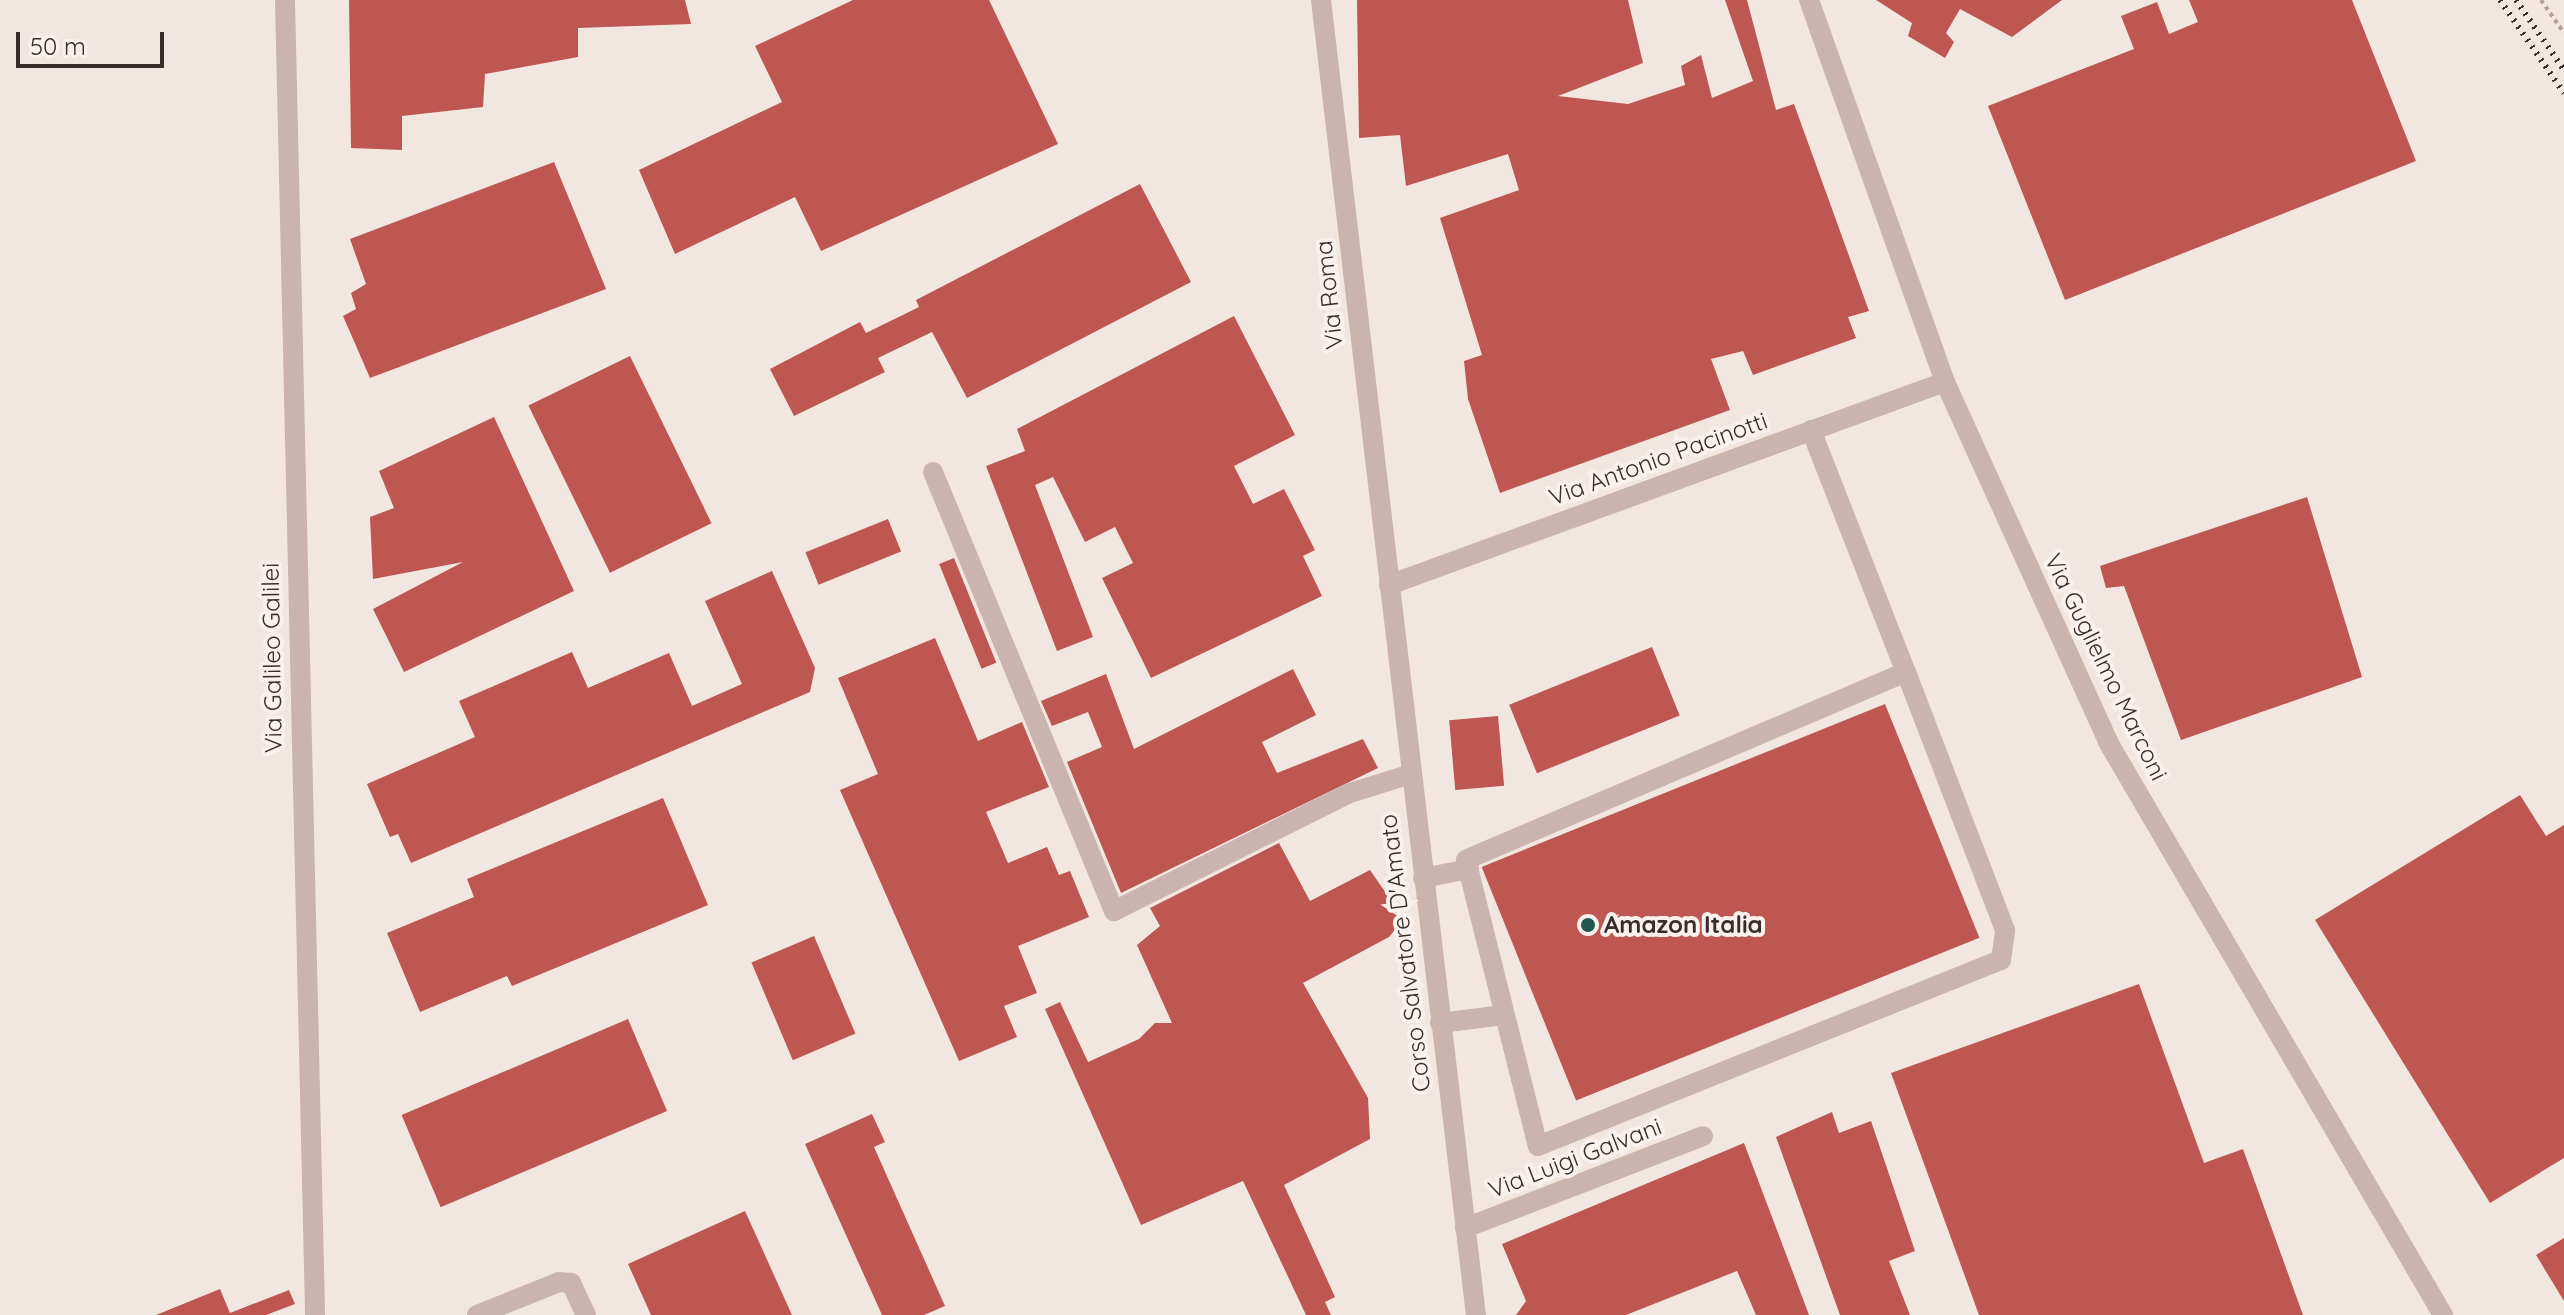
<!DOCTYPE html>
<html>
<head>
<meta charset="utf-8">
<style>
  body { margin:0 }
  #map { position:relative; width:2564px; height:1315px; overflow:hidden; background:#f2e6e0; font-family:Quicksand,sans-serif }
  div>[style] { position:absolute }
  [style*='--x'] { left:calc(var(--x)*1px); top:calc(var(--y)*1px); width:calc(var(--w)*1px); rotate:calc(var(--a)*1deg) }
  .building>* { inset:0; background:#be5752; transform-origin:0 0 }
  .path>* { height:4px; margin-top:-2px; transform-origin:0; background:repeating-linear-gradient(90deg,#b59e97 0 4px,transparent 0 8px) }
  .minor>* { height:20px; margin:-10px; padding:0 10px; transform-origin:10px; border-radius:10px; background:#cab4ad }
  .rail>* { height:6px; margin-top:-3px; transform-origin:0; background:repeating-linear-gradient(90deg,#382d2b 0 2px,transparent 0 8px) }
  .dots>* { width:22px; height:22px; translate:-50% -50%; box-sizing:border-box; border:4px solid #f9f1ed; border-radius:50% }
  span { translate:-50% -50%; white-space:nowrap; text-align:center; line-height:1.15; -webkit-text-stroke:8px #f9f1ed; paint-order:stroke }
  .street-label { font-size:24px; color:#382d2b }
  .poi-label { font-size:24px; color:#382d2b; font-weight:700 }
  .left { translate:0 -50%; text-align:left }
  .scale { position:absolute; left:16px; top:32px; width:148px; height:36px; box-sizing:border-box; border:4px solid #382d2b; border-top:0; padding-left:10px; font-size:24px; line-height:28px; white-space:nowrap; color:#382d2b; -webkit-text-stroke:6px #f9f1ed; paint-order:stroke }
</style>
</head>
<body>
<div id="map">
  <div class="building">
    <div style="clip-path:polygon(349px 0,685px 0,691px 24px,578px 28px,578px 57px,485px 74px,483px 107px,402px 116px,402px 150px,351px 148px)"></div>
    <div style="clip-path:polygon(853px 0,989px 0,1058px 144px,821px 251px,795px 197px,675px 254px,639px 170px,782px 102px,755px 46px)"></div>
    <div style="clip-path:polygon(1357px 0,1628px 0,1643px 63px,1558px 96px,1628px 104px,1685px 85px,1681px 66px,1701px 55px,1712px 98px,1753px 81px,1725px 0,1747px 0,1776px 110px,1794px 104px,1869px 311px,1848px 317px,1856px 338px,1753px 375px,1743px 351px,1711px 359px,1730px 410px,1500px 493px,1468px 399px,1464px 361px,1482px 355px,1440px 218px,1519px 190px,1508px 154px,1406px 186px,1400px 135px,1359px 138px)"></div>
    <div style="clip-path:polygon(1876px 0,2062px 0,2012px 37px,1960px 9px,1946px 33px,1954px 42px,1945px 58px,1908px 36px,1912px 23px)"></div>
    <div style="clip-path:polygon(2189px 0,2352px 0,2416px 161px,2065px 300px,1988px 106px,2134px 49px,2121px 16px,2157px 2px,2169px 34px,2198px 22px)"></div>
    <div style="clip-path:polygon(554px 162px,606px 289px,370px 378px,343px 316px,356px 309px,351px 293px,366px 284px,350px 239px)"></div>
    <div style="clip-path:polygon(1140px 184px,1191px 282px,967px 398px,932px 332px,878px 358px,885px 372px,794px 416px,770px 369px,860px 322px,866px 333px,919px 307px,916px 300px)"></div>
    <div style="clip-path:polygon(1234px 316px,1295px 435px,1234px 466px,1253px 504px,1284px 489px,1315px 550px,1303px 556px,1322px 596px,1151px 678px,1102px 578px,1133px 563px,1115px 527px,1085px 542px,1053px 477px,1035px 485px,1093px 637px,1057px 651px,986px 466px,1025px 451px,1017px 429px)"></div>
    <div style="left:630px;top:356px;width:186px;height:113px;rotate:64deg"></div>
    <div style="clip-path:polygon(494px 417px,574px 591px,404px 672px,373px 609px,463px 562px,373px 579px,370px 517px,394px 508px,379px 471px)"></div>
    <div style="clip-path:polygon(2307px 497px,2362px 677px,2181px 740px,2124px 586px,2106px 588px,2100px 566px)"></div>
    <div style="left:888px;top:519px;width:35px;height:89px;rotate:68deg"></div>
    <div style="left:954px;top:558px;width:113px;height:16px;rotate:68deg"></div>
    <div style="clip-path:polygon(772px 571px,815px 668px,810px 692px,411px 863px,398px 834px,390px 837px,367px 784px,475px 737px,459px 701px,572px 652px,588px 688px,669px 653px,692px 706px,742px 684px,705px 601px)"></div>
    <div style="clip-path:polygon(935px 638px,978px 741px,1022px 722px,1049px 787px,986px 812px,1008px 863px,1047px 847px,1059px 875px,1070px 871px,1089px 917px,1018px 946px,1037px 993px,1004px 1006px,1017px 1037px,959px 1061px,840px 790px,878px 774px,838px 678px)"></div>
    <div style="left:1652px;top:647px;width:74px;height:154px;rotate:68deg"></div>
    <div style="clip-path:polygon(1293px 669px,1316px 715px,1262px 742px,1277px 773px,1363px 739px,1378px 768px,1121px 893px,1067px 762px,1102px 747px,1088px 712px,1052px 726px,1041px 701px,1106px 674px,1134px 749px)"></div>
    <div style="left:1885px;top:704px;width:252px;height:435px;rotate:68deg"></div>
    <div style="left:1498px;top:716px;width:70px;height:49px;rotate:85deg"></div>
    <div style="clip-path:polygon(2520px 795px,2546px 836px,2564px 825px,2564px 1158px,2490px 1203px,2315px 920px)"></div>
    <div style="clip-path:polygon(663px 798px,708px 905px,512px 986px,507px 976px,420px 1012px,387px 933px,474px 897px,467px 879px)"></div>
    <div style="clip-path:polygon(1279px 843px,1310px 901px,1370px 870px,1397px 909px,1398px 926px,1389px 937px,1303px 983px,1368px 1098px,1370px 1139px,1284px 1185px,1335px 1297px,1325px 1302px,1331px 1315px,1306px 1315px,1243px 1181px,1141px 1225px,1045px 1009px,1060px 1002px,1088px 1062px,1139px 1039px,1155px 1023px,1172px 1023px,1137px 945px,1160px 926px,1150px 908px)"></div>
    <div style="left:814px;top:936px;width:106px;height:68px;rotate:67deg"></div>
    <div style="clip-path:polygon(2139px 984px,2204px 1163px,2243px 1149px,2303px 1315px,1979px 1315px,1891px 1073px)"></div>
    <div style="left:628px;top:1019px;width:100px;height:246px;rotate:67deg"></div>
    <div style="clip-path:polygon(1832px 1112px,1839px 1133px,1871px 1121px,1915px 1251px,1889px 1261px,1910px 1315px,1840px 1315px,1776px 1137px)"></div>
    <div style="clip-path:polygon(872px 1114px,885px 1142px,874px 1147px,945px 1306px,924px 1315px,882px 1315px,805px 1144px)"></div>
    <div style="clip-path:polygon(1744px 1143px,1809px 1315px,1756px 1315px,1737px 1271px,1626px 1315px,1516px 1315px,1526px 1301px,1502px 1244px)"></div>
    <div style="clip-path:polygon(745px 1211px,792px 1315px,651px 1315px,628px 1264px)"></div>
    <div style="clip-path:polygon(2564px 1238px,2564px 1301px,2536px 1255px)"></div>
    <div style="clip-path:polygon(220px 1289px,230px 1313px,289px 1290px,295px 1304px,266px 1315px,156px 1315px)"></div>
  </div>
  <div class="path">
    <div style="--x:2541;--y:0;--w:40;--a:55.1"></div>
  </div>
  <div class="minor">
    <div style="--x:285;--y:0;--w:1315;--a:88.69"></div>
    <div style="--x:1321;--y:0;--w:1324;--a:83.28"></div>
    <div style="--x:1809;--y:0;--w:405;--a:70.4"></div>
    <div style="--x:1945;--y:382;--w:395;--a:65.6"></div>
    <div style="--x:2108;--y:742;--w:664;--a:59.69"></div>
    <div style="--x:1811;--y:430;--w:260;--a:68.6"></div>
    <div style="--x:1906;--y:672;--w:478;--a:156.9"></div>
    <div style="--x:1466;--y:860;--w:295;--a:75.9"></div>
    <div style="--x:1538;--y:1146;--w:499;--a:-21.9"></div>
    <div style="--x:2001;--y:960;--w:30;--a:-82"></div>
    <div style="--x:2005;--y:930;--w:276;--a:-111"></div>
    <div style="--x:933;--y:472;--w:475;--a:67.6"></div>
    <div style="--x:1114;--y:911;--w:264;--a:-26.6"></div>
    <div style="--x:1350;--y:793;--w:64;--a:-17.3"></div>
    <div style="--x:1389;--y:585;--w:592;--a:-20.06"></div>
    <div style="--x:1423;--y:878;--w:47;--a:-11.1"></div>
    <div style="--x:1440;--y:1023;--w:64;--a:-7.2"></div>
    <div style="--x:1465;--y:1228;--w:255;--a:-21.1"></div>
    <div style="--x:477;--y:1315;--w:88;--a:-21.9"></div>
    <div style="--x:559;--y:1282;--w:12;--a:5"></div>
    <div style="--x:571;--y:1283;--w:35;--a:65"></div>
  </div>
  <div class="rail">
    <div style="--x:2500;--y:0;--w:113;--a:55.5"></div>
    <div style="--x:2516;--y:0;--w:85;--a:55.6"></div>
  </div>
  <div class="dots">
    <div style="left:1588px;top:925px;background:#235851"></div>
  </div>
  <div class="street-label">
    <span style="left:1329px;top:295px;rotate:-96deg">Via Roma</span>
    <span style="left:1658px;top:459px;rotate:-20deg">Via Antonio Pacinotti</span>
    <span style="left:272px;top:658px;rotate:-91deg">Via Galileo Galilei</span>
    <span style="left:2106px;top:667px;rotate:64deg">Via Guglielmo Marconi</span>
    <span style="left:1405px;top:953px;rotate:-97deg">Corso Salvatore D'Amato</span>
    <span style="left:1575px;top:1158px;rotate:-21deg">Via Luigi Galvani</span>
  </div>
  <div class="poi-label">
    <span class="left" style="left:1604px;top:925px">Amazon Italia</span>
  </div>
  <div class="scale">50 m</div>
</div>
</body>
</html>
